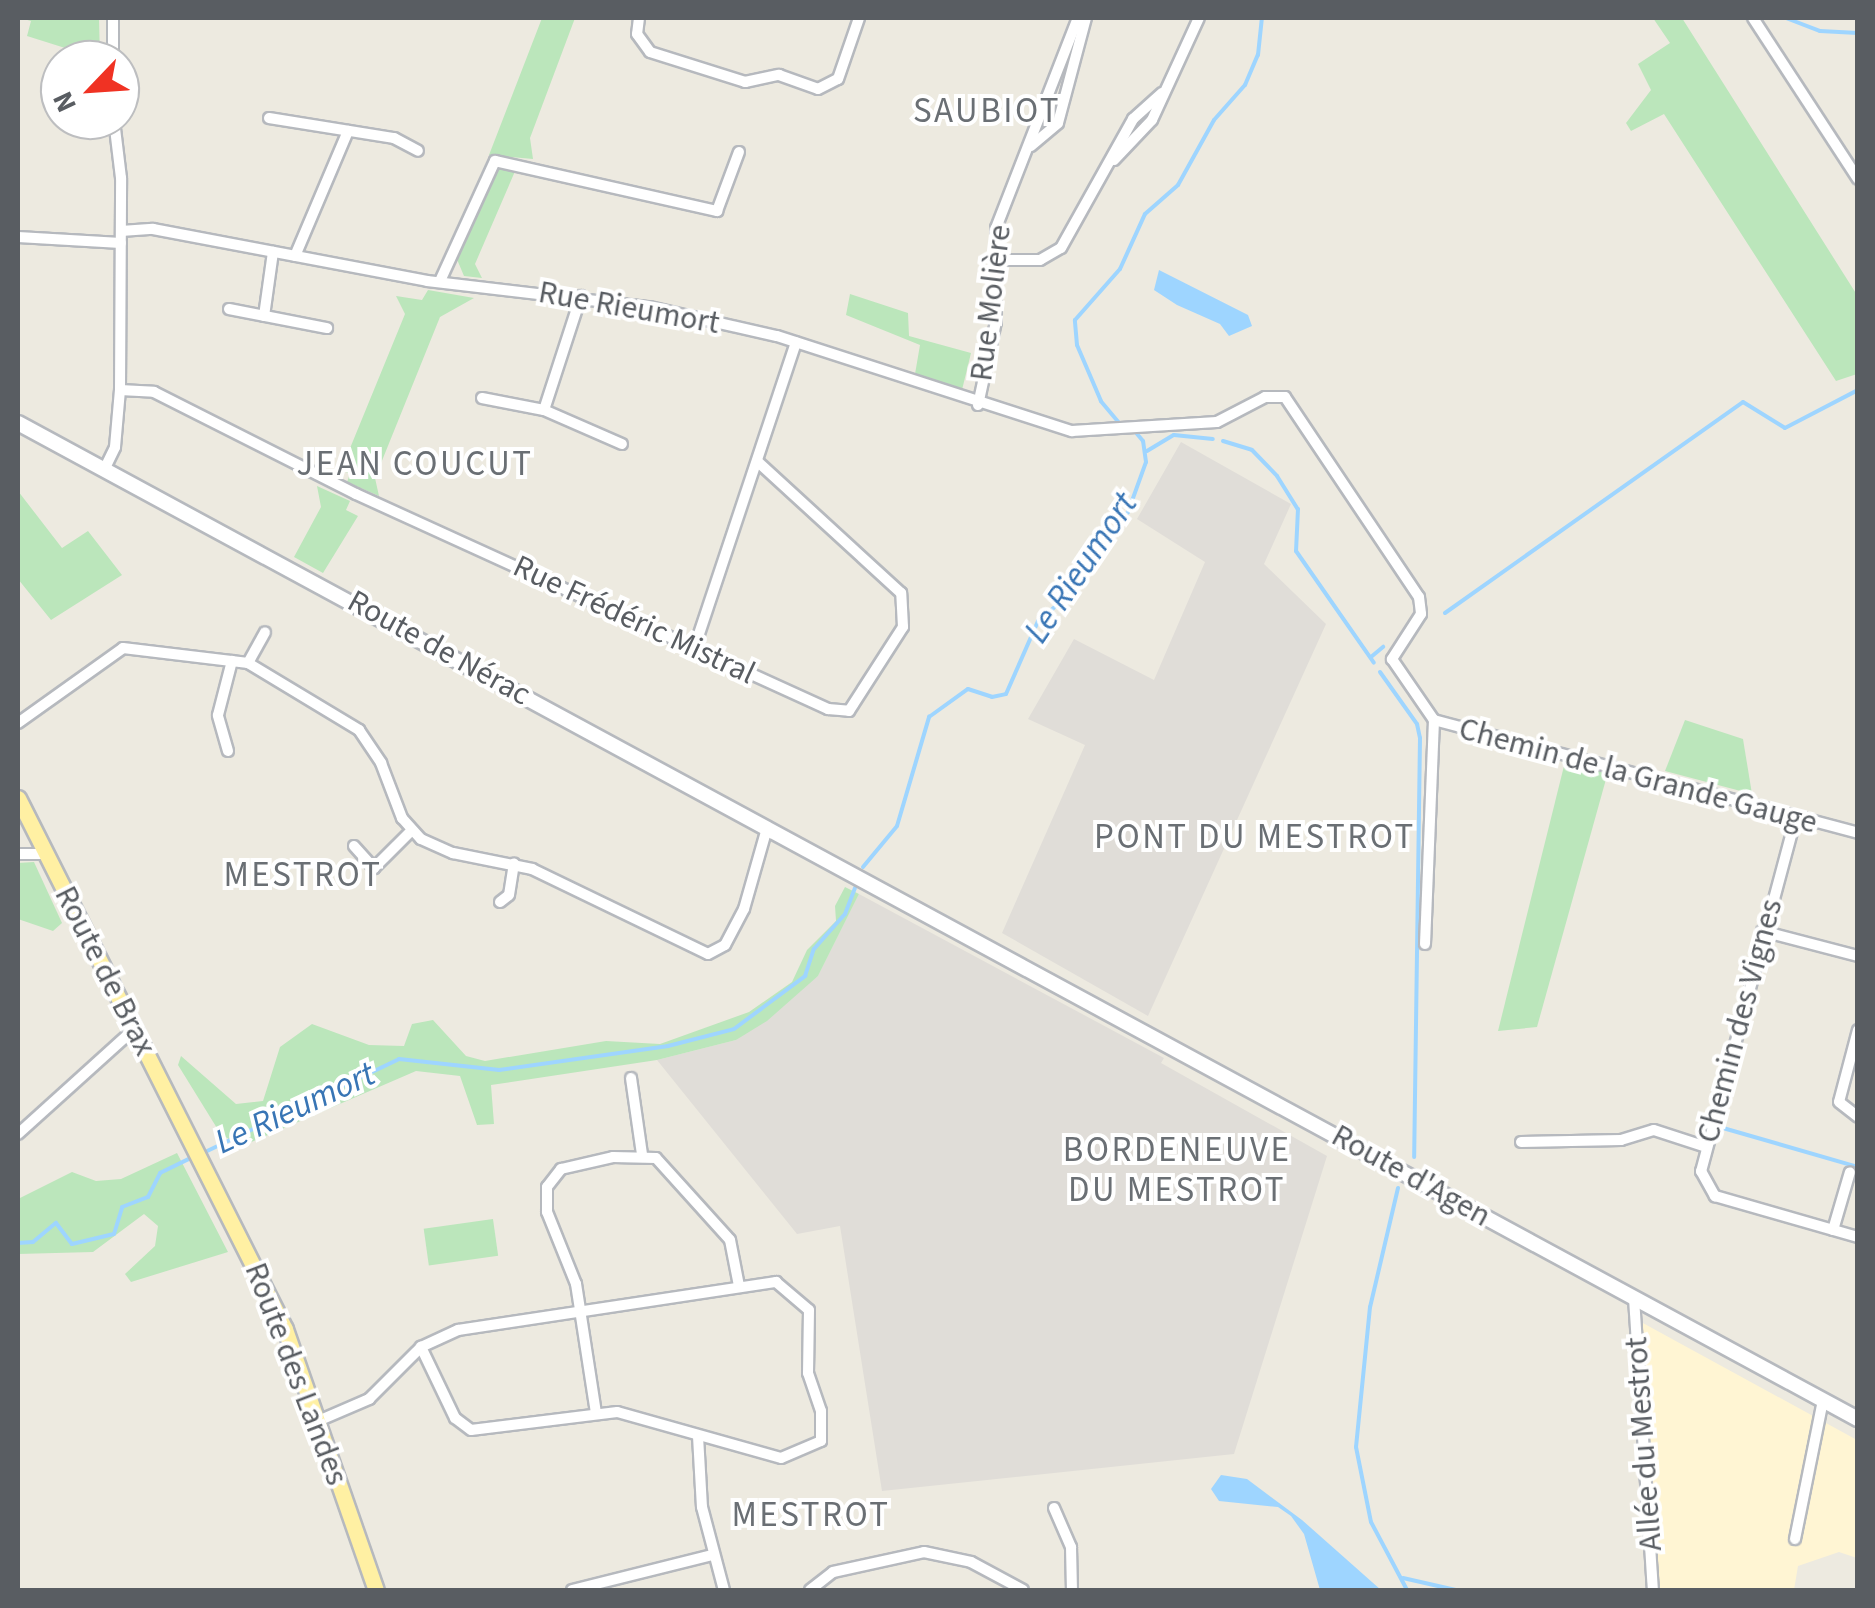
<!DOCTYPE html>
<html>
<head>
<meta charset="utf-8">
<style>
  body { margin:0 }
  #map { position:relative; width:1875px; height:1608px; overflow:hidden; background:#edeae0; font-family:"Source Sans 3",sans-serif }
  div>[style] { position:absolute }
  [style*='--x'] { left:calc(var(--x)*1px); top:calc(var(--y)*1px); width:calc(var(--w)*1px); rotate:calc(var(--a)*1deg) }
  .commercial>* { inset:0; background:#fff5d3 }
  .industrial>* { inset:0; background:#e0ddd8 }
  .green>* { inset:0; background:#bbe6bb; transform-origin:0 0 }
  .water>* { inset:0; background:#9ed5ff }
  .stream>* { height:4px; margin:-2px; padding:0 2px; transform-origin:2px; border-radius:2px; background:#9ed5ff }
  .roads { filter:drop-shadow(2px 0 #b6b9be) drop-shadow(-2px 0 #b6b9be) drop-shadow(0 2px #b6b9be) drop-shadow(0 -2px #b6b9be) }
  .minor>* { height:10px; margin:-5px; padding:0 5px; transform-origin:5px; border-radius:5px; background:#fff }
  .secondary>* { height:14px; margin:-7px; padding:0 7px; transform-origin:7px; border-radius:7px; background:#fff }
  .primary>* { height:15px; margin:-7.5px; padding:0 7.5px; transform-origin:7.5px; border-radius:7.5px; background:#fff0a3 }
  span { translate:-50% -50%; white-space:nowrap; text-align:center; line-height:1.15; -webkit-text-stroke:8px #fff; paint-order:stroke }
  .street-label { font-size:32px; color:#595d62 }
  .neighbourhood-label { font-size:35px; color:#6a6f74; letter-spacing:2.5px }
  .water-label { font-size:35px; color:#3875b5; font-style:italic }
  .frame { position:absolute; inset:0; border:20px solid #595d62; pointer-events:none }
  .north { position:absolute; left:40px; top:40px; width:100px; height:100px; box-sizing:border-box; background:#fff; border:2px solid #bdbec0; border-radius:50%; rotate:245deg; font-size:28px; font-weight:700; line-height:40px; text-align:center; color:#595d62 }
  .north::after { content:''; display:block; margin:auto; width:35px; height:45px; background:#f03223; clip-path:polygon(50% 0,100% 100%,50% 72%,0 100%) }
</style>
</head>
<body>
<div id="map">
  <div class="commercial">
    <div style="clip-path:polygon(1641px 1322px,1857px 1440px,1857px 1558px,1839px 1552px,1798px 1566px,1794px 1590px,1656px 1590px)"></div>
  </div>
  <div class="industrial">
    <div style="clip-path:polygon(1181px 442px,1291px 504px,1264px 564px,1326px 624px,1148px 1016px,1002px 933px,1085px 745px,1028px 719px,1074px 639px,1154px 680px,1205px 562px,1137px 519px)"></div>
    <div style="clip-path:polygon(859px 894px,1164px 1058px,1161px 1063px,1327px 1156px,1234px 1454px,882px 1491px,840px 1226px,797px 1234px,657px 1060px,736px 1040px,818px 976px)"></div>
  </div>
  <div class="green">
    <div style="clip-path:polygon(20px 18px,99px 18px,100px 59px,27px 36px,31px 21px)"></div>
    <div style="clip-path:polygon(542px 18px,575px 18px,530px 138px,533px 159px,489px 155px)"></div>
    <div style="clip-path:polygon(1653px 18px,1682px 18px,1857px 295px,1857px 374px,1836px 381px,1664px 114px,1631px 131px,1626px 123px,1651px 90px,1638px 64px,1670px 43px)"></div>
    <div style="clip-path:polygon(498px 166px,516px 169px,475px 264px,482px 278px,464px 276px,456px 257px)"></div>
    <div style="clip-path:polygon(428px 290px,474px 298px,440px 317px,375px 478px,379px 496px,347px 482px,350px 474px,336px 467px,346px 458px,405px 314px,396px 296px,422px 300px)"></div>
    <div style="clip-path:polygon(850px 294px,908px 313px,909px 336px,971px 353px,962px 390px,915px 374px,920px 345px,846px 315px)"></div>
    <div style="clip-path:polygon(317px 486px,350px 501px,346px 510px,358px 516px,323px 573px,294px 557px,321px 507px)"></div>
    <div style="clip-path:polygon(18px 491px,62px 548px,88px 531px,122px 575px,51px 620px,18px 579px)"></div>
    <div style="clip-path:polygon(1685px 720px,1743px 739px,1752px 794px,1665px 771px)"></div>
    <div style="clip-path:polygon(1565px 762px,1608px 772px,1537px 1027px,1498px 1031px)"></div>
    <div style="clip-path:polygon(34px 862px,62px 923px,53px 931px,18px 919px,18px 863px)"></div>
    <div style="clip-path:polygon(845px 887px,859px 894px,818px 976px,767px 1021px,736px 1040px,657px 1060px,491px 1085px,494px 1124px,477px 1125px,460px 1076px,416px 1071px,240px 1147px,220px 1133px,178px 1065px,181px 1056px,236px 1104px,263px 1101px,280px 1047px,312px 1024px,369px 1045px,404px 1046px,412px 1024px,433px 1020px,466px 1056px,485px 1061px,606px 1041px,660px 1044px,749px 1012px,792px 982px,807px 950px,836px 921px,835px 906px)"></div>
    <div style="clip-path:polygon(177px 1153px,228px 1252px,131px 1282px,125px 1274px,155px 1246px,158px 1226px,144px 1214px,93px 1252px,18px 1254px,18px 1199px,72px 1172px,96px 1181px,121px 1179px)"></div>
    <div style="left:493px;top:1219px;width:37px;height:70px;rotate:82deg"></div>
  </div>
  <div class="water">
    <div style="clip-path:polygon(1159px 270px,1248px 315px,1252px 326px,1229px 336px,1220px 324px,1177px 305px,1154px 290px)"></div>
    <div style="clip-path:polygon(1221px 1475px,1247px 1479px,1302px 1520px,1381px 1590px,1320px 1590px,1304px 1534px,1291px 1516px,1278px 1507px,1219px 1501px,1211px 1489px)"></div>
  </div>
  <div class="stream">
    <div style="--x:1786;--y:18;--w:36;--a:21"></div>
    <div style="--x:1820;--y:31;--w:38;--a:3"></div>
    <div style="--x:1120;--y:424;--w:30;--a:-130"></div>
    <div style="--x:1101;--y:401;--w:61;--a:-113.2"></div>
    <div style="--x:1077;--y:345;--w:25;--a:-95"></div>
    <div style="--x:1075;--y:320;--w:68;--a:-48.6"></div>
    <div style="--x:1120;--y:269;--w:60;--a:-65.6"></div>
    <div style="--x:1145;--y:214;--w:44;--a:-41.3"></div>
    <div style="--x:1178;--y:185;--w:74;--a:-61"></div>
    <div style="--x:1214;--y:120;--w:47;--a:-48.5"></div>
    <div style="--x:1245;--y:85;--w:33;--a:-67"></div>
    <div style="--x:1258;--y:55;--w:37;--a:-84"></div>
    <div style="--x:1223;--y:441;--w:30;--a:17"></div>
    <div style="--x:1252;--y:450;--w:36;--a:46"></div>
    <div style="--x:1277;--y:476;--w:39;--a:58"></div>
    <div style="--x:1298;--y:509;--w:42;--a:92.7"></div>
    <div style="--x:1296;--y:551;--w:136;--a:55.1"></div>
    <div style="--x:1147;--y:451;--w:31;--a:-31"></div>
    <div style="--x:1174;--y:435;--w:39;--a:6"></div>
    <div style="--x:1445;--y:613;--w:365;--a:-35.3"></div>
    <div style="--x:1743;--y:402;--w:49;--a:31.8"></div>
    <div style="--x:1785;--y:428;--w:82;--a:-27.5"></div>
    <div style="--x:1371;--y:657;--w:16;--a:-40"></div>
    <div style="--x:1380;--y:672;--w:64;--a:54.6"></div>
    <div style="--x:1417;--y:724;--w:14;--a:78"></div>
    <div style="--x:1420;--y:738;--w:419;--a:90.8"></div>
    <div style="--x:863;--y:867;--w:53;--a:-50.3"></div>
    <div style="--x:897;--y:826;--w:114;--a:-73.6"></div>
    <div style="--x:929;--y:717;--w:48;--a:-35.7"></div>
    <div style="--x:968;--y:689;--w:25;--a:18"></div>
    <div style="--x:992;--y:697;--w:14;--a:-12"></div>
    <div style="--x:1006;--y:694;--w:80;--a:-66.3"></div>
    <div style="--x:1038;--y:621;--w:30;--a:-40"></div>
    <div style="--x:1061;--y:602;--w:112;--a:-53.3"></div>
    <div style="--x:1128;--y:512;--w:53;--a:-70.2"></div>
    <div style="--x:1146;--y:462;--w:21;--a:-98"></div>
    <div style="--x:1143;--y:441;--w:16;--a:-130"></div>
    <div style="--x:1723;--y:1128;--w:141;--a:16.1"></div>
    <div style="--x:203;--y:1153;--w:217;--a:-25.6"></div>
    <div style="--x:399;--y:1059;--w:101;--a:6.3"></div>
    <div style="--x:499;--y:1070;--w:171;--a:-8.1"></div>
    <div style="--x:668;--y:1046;--w:68;--a:-14.4"></div>
    <div style="--x:734;--y:1029;--w:89;--a:-36.7"></div>
    <div style="--x:805;--y:976;--w:28;--a:-72"></div>
    <div style="--x:814;--y:949;--w:47;--a:-48.5"></div>
    <div style="--x:845;--y:914;--w:28;--a:-69"></div>
    <div style="--x:1398;--y:1188;--w:122;--a:103.2"></div>
    <div style="--x:1370;--y:1307;--w:141;--a:95.7"></div>
    <div style="--x:1356;--y:1447;--w:76;--a:78.7"></div>
    <div style="--x:1371;--y:1522;--w:77;--a:62.1"></div>
    <div style="--x:18;--y:1243;--w:15;--a:-4"></div>
    <div style="--x:33;--y:1242;--w:30;--a:-40"></div>
    <div style="--x:56;--y:1223;--w:26;--a:53"></div>
    <div style="--x:72;--y:1244;--w:43;--a:-13.4"></div>
    <div style="--x:114;--y:1234;--w:28;--a:-73"></div>
    <div style="--x:122;--y:1207;--w:28;--a:-21"></div>
    <div style="--x:148;--y:1197;--w:27;--a:-63"></div>
    <div style="--x:160;--y:1173;--w:39;--a:-26"></div>
    <div style="--x:1403;--y:1578;--w:54;--a:12.8"></div>
  </div>
  <div class="roads">
    <div class="minor">
      <div style="--x:113;--y:18;--w:42;--a:90"></div>
      <div style="--x:639;--y:18;--w:16;--a:97"></div>
      <div style="--x:637;--y:34;--w:22;--a:54"></div>
      <div style="--x:650;--y:52;--w:100;--a:17.5"></div>
      <div style="--x:745;--y:82;--w:35;--a:-12"></div>
      <div style="--x:779;--y:75;--w:41;--a:19.7"></div>
      <div style="--x:818;--y:89;--w:22;--a:-27"></div>
      <div style="--x:838;--y:79;--w:65;--a:-71"></div>
      <div style="--x:1753;--y:18;--w:192;--a:56.9"></div>
      <div style="--x:269;--y:118;--w:127;--a:9.1"></div>
      <div style="--x:394;--y:138;--w:27;--a:28"></div>
      <div style="--x:1031;--y:146;--w:35;--a:-40"></div>
      <div style="--x:1058;--y:123;--w:109;--a:-75.1"></div>
      <div style="--x:1114;--y:160;--w:55;--a:-46.5"></div>
      <div style="--x:1152;--y:120;--w:112;--a:-65.3"></div>
      <div style="--x:121;--y:231;--w:32;--a:-4"></div>
      <div style="--x:153;--y:229;--w:279;--a:10.7"></div>
      <div style="--x:427;--y:281;--w:224;--a:6.7"></div>
      <div style="--x:649;--y:307;--w:131;--a:12.8"></div>
      <div style="--x:777;--y:336;--w:310;--a:17.9"></div>
      <div style="--x:1072;--y:431;--w:145;--a:-3.6"></div>
      <div style="--x:1217;--y:422;--w:54;--a:-27.5"></div>
      <div style="--x:1265;--y:397;--w:20;--a:0"></div>
      <div style="--x:1285;--y:397;--w:241;--a:56.2"></div>
      <div style="--x:1419;--y:597;--w:17;--a:83"></div>
      <div style="--x:1421;--y:614;--w:54;--a:122.8"></div>
      <div style="--x:1392;--y:659;--w:74;--a:55.5"></div>
      <div style="--x:1434;--y:720;--w:439;--a:14.9"></div>
      <div style="--x:18;--y:237;--w:103;--a:3.3"></div>
      <div style="--x:295;--y:256;--w:136;--a:-67"></div>
      <div style="--x:997;--y:260;--w:43;--a:0"></div>
      <div style="--x:1040;--y:260;--w:24;--a:-30"></div>
      <div style="--x:1061;--y:248;--w:148;--a:-60.8"></div>
      <div style="--x:1133;--y:119;--w:39;--a:-42"></div>
      <div style="--x:440;--y:281;--w:132;--a:-65.4"></div>
      <div style="--x:495;--y:161;--w:228;--a:12.7"></div>
      <div style="--x:717;--y:211;--w:63;--a:-69.6"></div>
      <div style="--x:229;--y:309;--w:100;--a:11"></div>
      <div style="--x:264;--y:316;--w:65;--a:-82"></div>
      <div style="--x:120;--y:390;--w:34;--a:3"></div>
      <div style="--x:154;--y:392;--w:226;--a:26.8"></div>
      <div style="--x:356;--y:494;--w:519;--a:24.49"></div>
      <div style="--x:828;--y:709;--w:21;--a:5"></div>
      <div style="--x:849;--y:711;--w:100;--a:-57.3"></div>
      <div style="--x:903;--y:627;--w:34;--a:-93"></div>
      <div style="--x:901;--y:593;--w:195;--a:-137.5"></div>
      <div style="--x:482;--y:398;--w:63;--a:11"></div>
      <div style="--x:544;--y:410;--w:85;--a:23.6"></div>
      <div style="--x:978;--y:405;--w:85;--a:-77.8"></div>
      <div style="--x:996;--y:322;--w:94;--a:-90"></div>
      <div style="--x:996;--y:228;--w:225;--a:-68.7"></div>
      <div style="--x:544;--y:410;--w:120;--a:-72"></div>
      <div style="--x:104;--y:470;--w:25;--a:-64"></div>
      <div style="--x:115;--y:447;--w:57;--a:-85"></div>
      <div style="--x:120;--y:390;--w:212;--a:-89.7"></div>
      <div style="--x:121;--y:178;--w:58;--a:-96.9"></div>
      <div style="--x:695;--y:646;--w:320;--a:-71.6"></div>
      <div style="--x:248;--y:663;--w:35;--a:-61"></div>
      <div style="--x:18;--y:723;--w:129;--a:-35.5"></div>
      <div style="--x:123;--y:648;--w:126;--a:6.8"></div>
      <div style="--x:248;--y:663;--w:130;--a:31.1"></div>
      <div style="--x:359;--y:730;--w:40;--a:56"></div>
      <div style="--x:381;--y:763;--w:59;--a:69.1"></div>
      <div style="--x:402;--y:818;--w:28;--a:48"></div>
      <div style="--x:421;--y:839;--w:35;--a:24"></div>
      <div style="--x:453;--y:853;--w:81;--a:11.4"></div>
      <div style="--x:532;--y:869;--w:195;--a:25.8"></div>
      <div style="--x:708;--y:954;--w:19;--a:-28"></div>
      <div style="--x:725;--y:945;--w:41;--a:-62.2"></div>
      <div style="--x:744;--y:909;--w:84;--a:-74.1"></div>
      <div style="--x:228;--y:751;--w:37;--a:-106"></div>
      <div style="--x:218;--y:715;--w:56;--a:-75.5"></div>
      <div style="--x:1796;--y:817;--w:367;--a:105"></div>
      <div style="--x:1701;--y:1171;--w:29;--a:61"></div>
      <div style="--x:1715;--y:1196;--w:149;--a:16"></div>
      <div style="--x:354;--y:846;--w:30;--a:48"></div>
      <div style="--x:374;--y:868;--w:52;--a:-45"></div>
      <div style="--x:18;--y:854;--w:28;--a:0"></div>
      <div style="--x:500;--y:902;--w:11;--a:-38"></div>
      <div style="--x:509;--y:895;--w:32;--a:-81"></div>
      <div style="--x:1762;--y:931;--w:99;--a:14.6"></div>
      <div style="--x:1425;--y:944;--w:224;--a:-87.7"></div>
      <div style="--x:1858;--y:1030;--w:74;--a:104.8"></div>
      <div style="--x:1839;--y:1102;--w:24;--a:38"></div>
      <div style="--x:631;--y:1078;--w:77;--a:81.8"></div>
      <div style="--x:18;--y:1134;--w:155;--a:-42.1"></div>
      <div style="--x:1521;--y:1142;--w:100;--a:-1.1"></div>
      <div style="--x:1621;--y:1140;--w:34;--a:-17"></div>
      <div style="--x:1654;--y:1130;--w:55;--a:18.1"></div>
      <div style="--x:1833;--y:1230;--w:60;--a:-73.7"></div>
      <div style="--x:1634;--y:1298;--w:293;--a:86.3"></div>
      <div style="--x:596;--y:1413;--w:131;--a:-98.8"></div>
      <div style="--x:576;--y:1284;--w:78;--a:-111.9"></div>
      <div style="--x:547;--y:1212;--w:25;--a:-90"></div>
      <div style="--x:547;--y:1187;--w:23;--a:-52"></div>
      <div style="--x:561;--y:1169;--w:53;--a:-13"></div>
      <div style="--x:613;--y:1157;--w:43;--a:1.3"></div>
      <div style="--x:656;--y:1158;--w:110;--a:47.9"></div>
      <div style="--x:730;--y:1240;--w:47;--a:78.9"></div>
      <div style="--x:318;--y:1421;--w:56;--a:-23.3"></div>
      <div style="--x:369;--y:1399;--w:74;--a:-45"></div>
      <div style="--x:421;--y:1347;--w:41;--a:-24.7"></div>
      <div style="--x:458;--y:1330;--w:322;--a:-8.6"></div>
      <div style="--x:776;--y:1282;--w:43;--a:40.3"></div>
      <div style="--x:809;--y:1310;--w:63;--a:90.9"></div>
      <div style="--x:808;--y:1373;--w:40;--a:71.1"></div>
      <div style="--x:821;--y:1411;--w:30;--a:90"></div>
      <div style="--x:821;--y:1441;--w:43;--a:157"></div>
      <div style="--x:781;--y:1458;--w:170;--a:-164.3"></div>
      <div style="--x:617;--y:1412;--w:147;--a:173"></div>
      <div style="--x:471;--y:1430;--w:20;--a:-143"></div>
      <div style="--x:455;--y:1418;--w:79;--a:-115.6"></div>
      <div style="--x:698;--y:1436;--w:71;--a:86.8"></div>
      <div style="--x:702;--y:1507;--w:86;--a:75.2"></div>
      <div style="--x:1054;--y:1508;--w:43;--a:66.4"></div>
      <div style="--x:1071;--y:1547;--w:43;--a:88.7"></div>
      <div style="--x:1795;--y:1539;--w:142;--a:-78.6"></div>
      <div style="--x:572;--y:1590;--w:144;--a:-14"></div>
      <div style="--x:810;--y:1590;--w:29;--a:-38"></div>
      <div style="--x:833;--y:1572;--w:93;--a:-12.4"></div>
      <div style="--x:924;--y:1552;--w:48;--a:12"></div>
      <div style="--x:971;--y:1562;--w:59;--a:28.3"></div>
    </div>
    <div class="secondary">
      <div style="--x:18;--y:423;--w:2092;--a:28.43"></div>
    </div>
    <div class="primary">
      <div style="--x:18;--y:798;--w:594;--a:63.31"></div>
      <div style="--x:285;--y:1329;--w:276;--a:70.8"></div>
    </div>
  </div>
  <div class="street-label">
    <span style="left:991px;top:303px;rotate:-83deg">Rue Molière</span>
    <span style="left:629px;top:308px;rotate:10deg">Rue Rieumort</span>
    <span style="left:634px;top:620px;rotate:25deg">Rue Frédéric Mistral</span>
    <span style="left:439px;top:648px;rotate:29deg">Route de Nérac</span>
    <span style="left:1638px;top:776px;rotate:15deg">Chemin de la Grande Gauge</span>
    <span style="left:105px;top:971px;rotate:63deg">Route de Brax</span>
    <span style="left:1740px;top:1021px;rotate:-75deg">Chemin des Vignes</span>
    <span style="left:1411px;top:1176px;rotate:29deg">Route d'Agen</span>
    <span style="left:296px;top:1374px;rotate:69deg">Route des Landes</span>
    <span style="left:1644px;top:1444px;rotate:-94deg">Allée du Mestrot</span>
  </div>
  <div class="neighbourhood-label">
    <span style="left:987px;top:111px">SAUBIOT</span>
    <span style="left:415px;top:464px">JEAN COUCUT</span>
    <span style="left:1255px;top:837px">PONT DU MESTROT</span>
    <span style="left:303px;top:875px">MESTROT</span>
    <span style="left:1177px;top:1170px">BORDENEUVE<br>DU MESTROT</span>
    <span style="left:811px;top:1515px">MESTROT</span>
  </div>
  <div class="water-label">
    <span style="left:1081px;top:568px;rotate:-56deg">Le Rieumort</span>
    <span style="left:295px;top:1108px;rotate:-25deg">Le Rieumort</span>
  </div>
  <div class="frame"></div>
  <div class="north">N</div>
</div>
</body>
</html>
